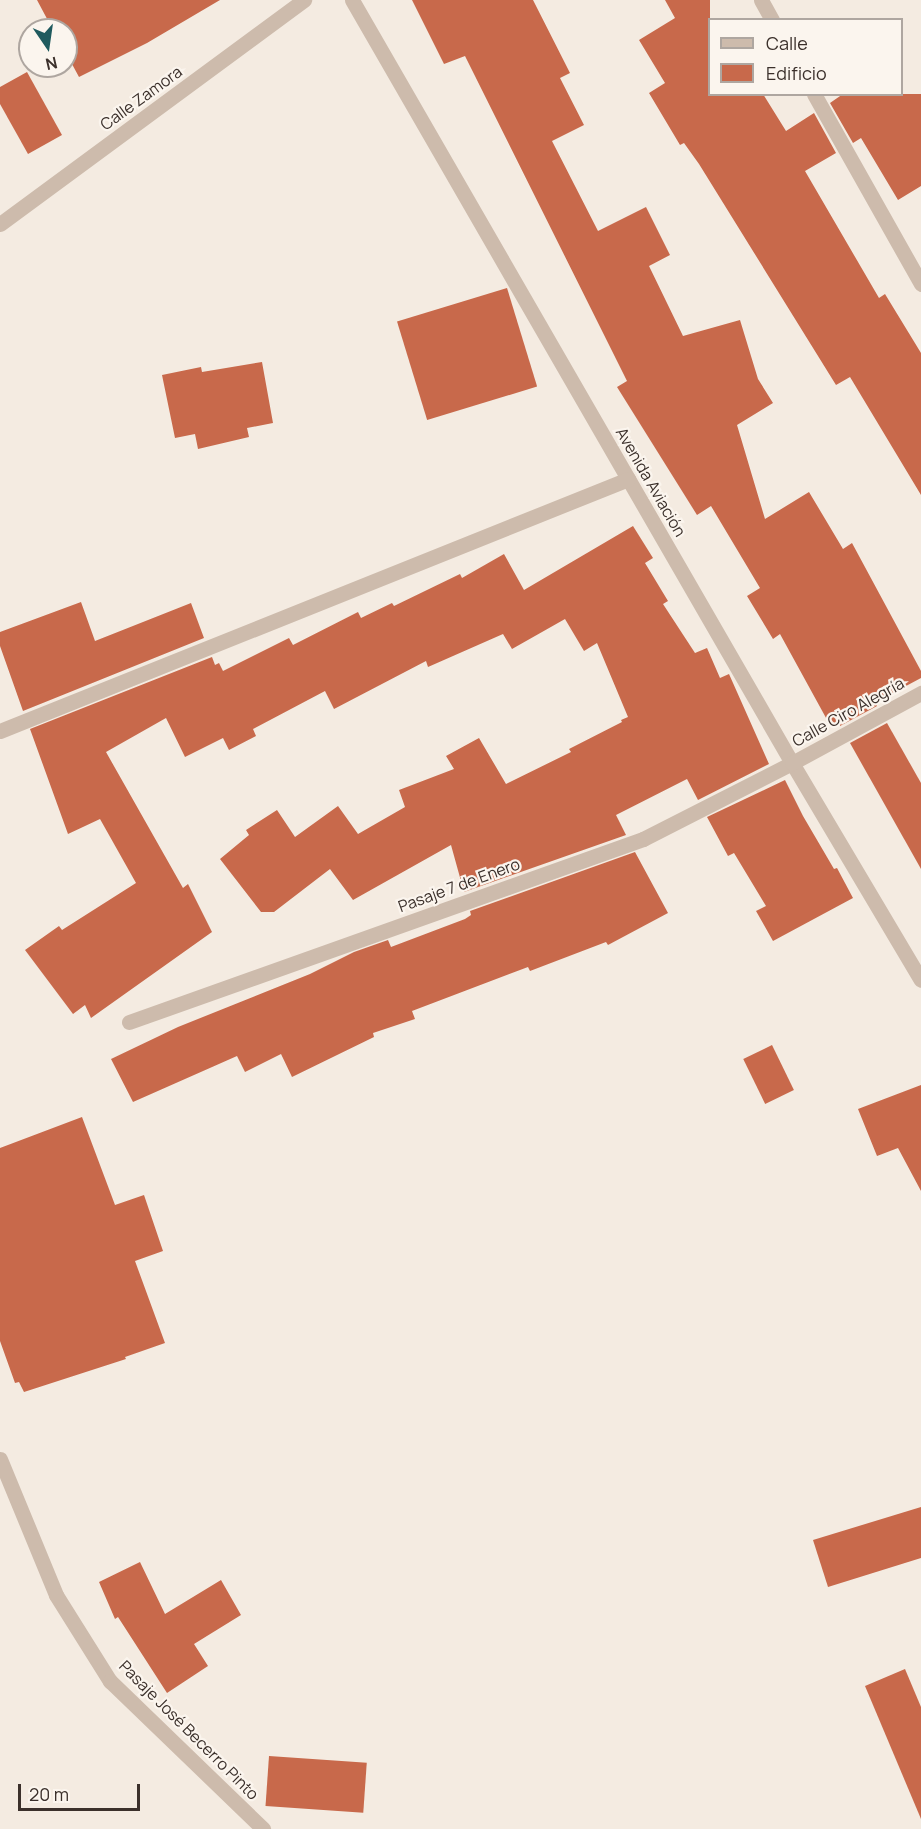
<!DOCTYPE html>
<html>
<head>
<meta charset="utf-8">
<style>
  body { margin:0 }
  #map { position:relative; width:921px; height:1829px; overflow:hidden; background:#f4ebe1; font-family:Manrope,sans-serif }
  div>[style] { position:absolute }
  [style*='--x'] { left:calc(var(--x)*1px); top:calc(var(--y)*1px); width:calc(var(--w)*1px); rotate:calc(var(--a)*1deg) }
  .building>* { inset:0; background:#c8694b; transform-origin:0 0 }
  .minor>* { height:15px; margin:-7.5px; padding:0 7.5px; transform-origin:7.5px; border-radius:7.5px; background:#cdbbac }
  span { translate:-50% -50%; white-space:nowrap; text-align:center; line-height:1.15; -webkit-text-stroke:4.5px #fbf5ee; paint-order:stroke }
  .street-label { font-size:16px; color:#3b302b }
  .legend { position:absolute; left:708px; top:18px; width:195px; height:78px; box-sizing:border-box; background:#fbf5ee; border:2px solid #aea6a0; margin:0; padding:8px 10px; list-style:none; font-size:18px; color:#3b302b }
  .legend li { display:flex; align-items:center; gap:12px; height:30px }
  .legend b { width:30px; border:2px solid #aea6a0 }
  .north { position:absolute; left:18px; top:18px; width:60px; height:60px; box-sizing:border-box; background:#fbf5ee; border:2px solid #aea6a0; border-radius:50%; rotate:167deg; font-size:16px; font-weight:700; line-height:24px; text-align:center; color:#3b302b }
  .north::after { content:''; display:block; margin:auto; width:21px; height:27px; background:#1f5a5e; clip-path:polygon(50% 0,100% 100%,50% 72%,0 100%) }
  .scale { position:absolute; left:18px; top:1784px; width:122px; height:27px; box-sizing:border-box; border:3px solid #3b302b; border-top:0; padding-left:8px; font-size:18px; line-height:21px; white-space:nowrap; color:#3b302b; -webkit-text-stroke:4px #fbf5ee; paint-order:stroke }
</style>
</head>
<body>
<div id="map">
  <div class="building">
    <div style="clip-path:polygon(37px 0,220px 0,147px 43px,79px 77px,66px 53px,66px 30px,53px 30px)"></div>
    <div style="clip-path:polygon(412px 0,533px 0,570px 73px,560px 78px,584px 125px,552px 141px,598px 231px,646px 207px,670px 255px,649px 266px,683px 336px,740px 320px,758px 379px,773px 403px,737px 425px,765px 519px,809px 492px,843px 549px,852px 543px,921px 671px,921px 678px,876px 702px,877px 706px,840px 726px,839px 723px,831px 727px,780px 634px,773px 639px,747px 596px,760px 588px,711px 506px,697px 515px,617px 387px,627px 381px,465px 56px,444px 64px)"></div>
    <div style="clip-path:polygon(665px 0,710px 0,710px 94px,763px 94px,786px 131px,814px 113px,836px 153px,805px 171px,879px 298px,885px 294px,921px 353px,921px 495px,850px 377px,836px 385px,699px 164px,684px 143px,680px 145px,649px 93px,665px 83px,639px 40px,675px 18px)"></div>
    <div style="clip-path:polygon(27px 72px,62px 135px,28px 154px,0 104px,0 87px)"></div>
    <div style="clip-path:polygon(843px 94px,921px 94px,921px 186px,898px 200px,861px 138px,853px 143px,830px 103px)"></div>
    <div style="left:507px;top:288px;width:103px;height:115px;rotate:73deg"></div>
    <div style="clip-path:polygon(262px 362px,273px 423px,247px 428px,249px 437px,198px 449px,195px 434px,175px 438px,162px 375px,201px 367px,202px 372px)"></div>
    <div style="clip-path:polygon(633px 526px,653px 558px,645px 563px,668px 601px,663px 604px,695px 653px,707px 648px,720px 678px,729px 674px,769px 764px,698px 800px,687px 779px,616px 815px,626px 835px,464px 892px,451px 845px,353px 900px,330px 869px,274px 912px,261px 912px,220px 859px,249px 835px,246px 830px,277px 810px,295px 837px,338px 806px,358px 834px,405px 807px,399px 790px,454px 769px,446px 756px,479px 738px,506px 784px,571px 752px,569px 749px,622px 722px,621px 720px,628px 717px,597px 643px,584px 651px,565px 619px,512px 649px,503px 634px,428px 667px,426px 661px,334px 709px,325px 691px,253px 729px,256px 736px,229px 750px,223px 738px,185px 757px,166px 718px,106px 752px,183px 888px,188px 884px,212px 932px,91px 1018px,85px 1005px,73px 1014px,25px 950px,59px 926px,62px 930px,136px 883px,100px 819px,68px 834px,30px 729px,212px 657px,215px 665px,219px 663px,223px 671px,289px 638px,293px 645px,358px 612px,361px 618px,392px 603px,394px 606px,460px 574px,462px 578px,504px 554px,524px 590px)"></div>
    <div style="clip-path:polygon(81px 602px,95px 641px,191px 603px,204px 638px,23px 711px,0 646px,0 632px)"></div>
    <div style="clip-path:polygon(887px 723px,921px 783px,921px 869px,850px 743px)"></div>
    <div style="clip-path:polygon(785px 780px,803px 816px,834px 869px,837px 868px,853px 898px,773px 941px,756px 911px,766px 906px,734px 853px,728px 856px,707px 817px)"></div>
    <div style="clip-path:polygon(635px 852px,668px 913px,608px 945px,606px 942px,530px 971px,528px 967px,412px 1011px,415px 1019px,373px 1033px,374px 1037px,292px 1077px,281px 1054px,245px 1072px,237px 1056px,133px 1102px,111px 1059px,178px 1027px,310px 974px,354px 952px,388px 940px,391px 947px,465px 919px,471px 915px,470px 911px)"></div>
    <div style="left:772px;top:1045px;width:50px;height:32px;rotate:64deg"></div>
    <div style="clip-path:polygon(921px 1085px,921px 1191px,898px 1148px,877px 1156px,858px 1109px)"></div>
    <div style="clip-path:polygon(82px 1117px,115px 1205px,144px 1195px,163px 1251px,135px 1261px,165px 1343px,125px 1357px,126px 1359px,24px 1392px,19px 1382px,15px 1383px,0 1341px,0 1148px)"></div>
    <div style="clip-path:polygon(921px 1507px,921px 1558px,828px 1587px,813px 1540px)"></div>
    <div style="clip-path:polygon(140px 1562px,165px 1614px,221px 1580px,241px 1615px,194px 1644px,208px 1666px,167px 1693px,118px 1617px,115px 1619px,99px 1582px)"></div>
    <div style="clip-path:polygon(905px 1669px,921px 1707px,921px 1819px,865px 1686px)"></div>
    <div style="left:269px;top:1756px;width:98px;height:50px;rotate:4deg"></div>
  </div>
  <div class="minor">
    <div style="--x:352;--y:0;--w:881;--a:60.03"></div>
    <div style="--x:792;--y:763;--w:252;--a:59.3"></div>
    <div style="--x:761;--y:0;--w:23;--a:61"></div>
    <div style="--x:814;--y:94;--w:218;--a:60.6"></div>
    <div style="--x:0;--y:224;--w:378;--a:-36.4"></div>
    <div style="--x:0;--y:731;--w:677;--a:-21.86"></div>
    <div style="--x:129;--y:1022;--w:546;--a:-19.6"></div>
    <div style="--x:643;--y:839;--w:167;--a:-27"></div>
    <div style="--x:792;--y:763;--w:147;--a:-28.5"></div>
    <div style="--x:0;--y:1459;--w:147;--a:67.6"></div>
    <div style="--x:56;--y:1595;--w:102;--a:57.9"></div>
    <div style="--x:110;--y:1681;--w:213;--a:44"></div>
  </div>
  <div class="street-label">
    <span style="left:141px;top:98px;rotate:-36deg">Calle Zamora</span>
    <span style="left:651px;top:482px;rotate:60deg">Avenida Aviación</span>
    <span style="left:848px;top:712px;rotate:-29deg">Calle Ciro Alegría</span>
    <span style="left:459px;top:885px;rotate:-20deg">Pasaje 7 de Enero</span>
    <span style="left:189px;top:1730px;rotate:45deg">Pasaje José Becerro Pinto</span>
  </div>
  <ul class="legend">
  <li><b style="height:8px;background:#cdbbac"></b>Calle</li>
  <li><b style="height:16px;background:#c8694b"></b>Edificio</li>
  </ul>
  <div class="north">N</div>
  <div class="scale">20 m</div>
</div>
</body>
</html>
